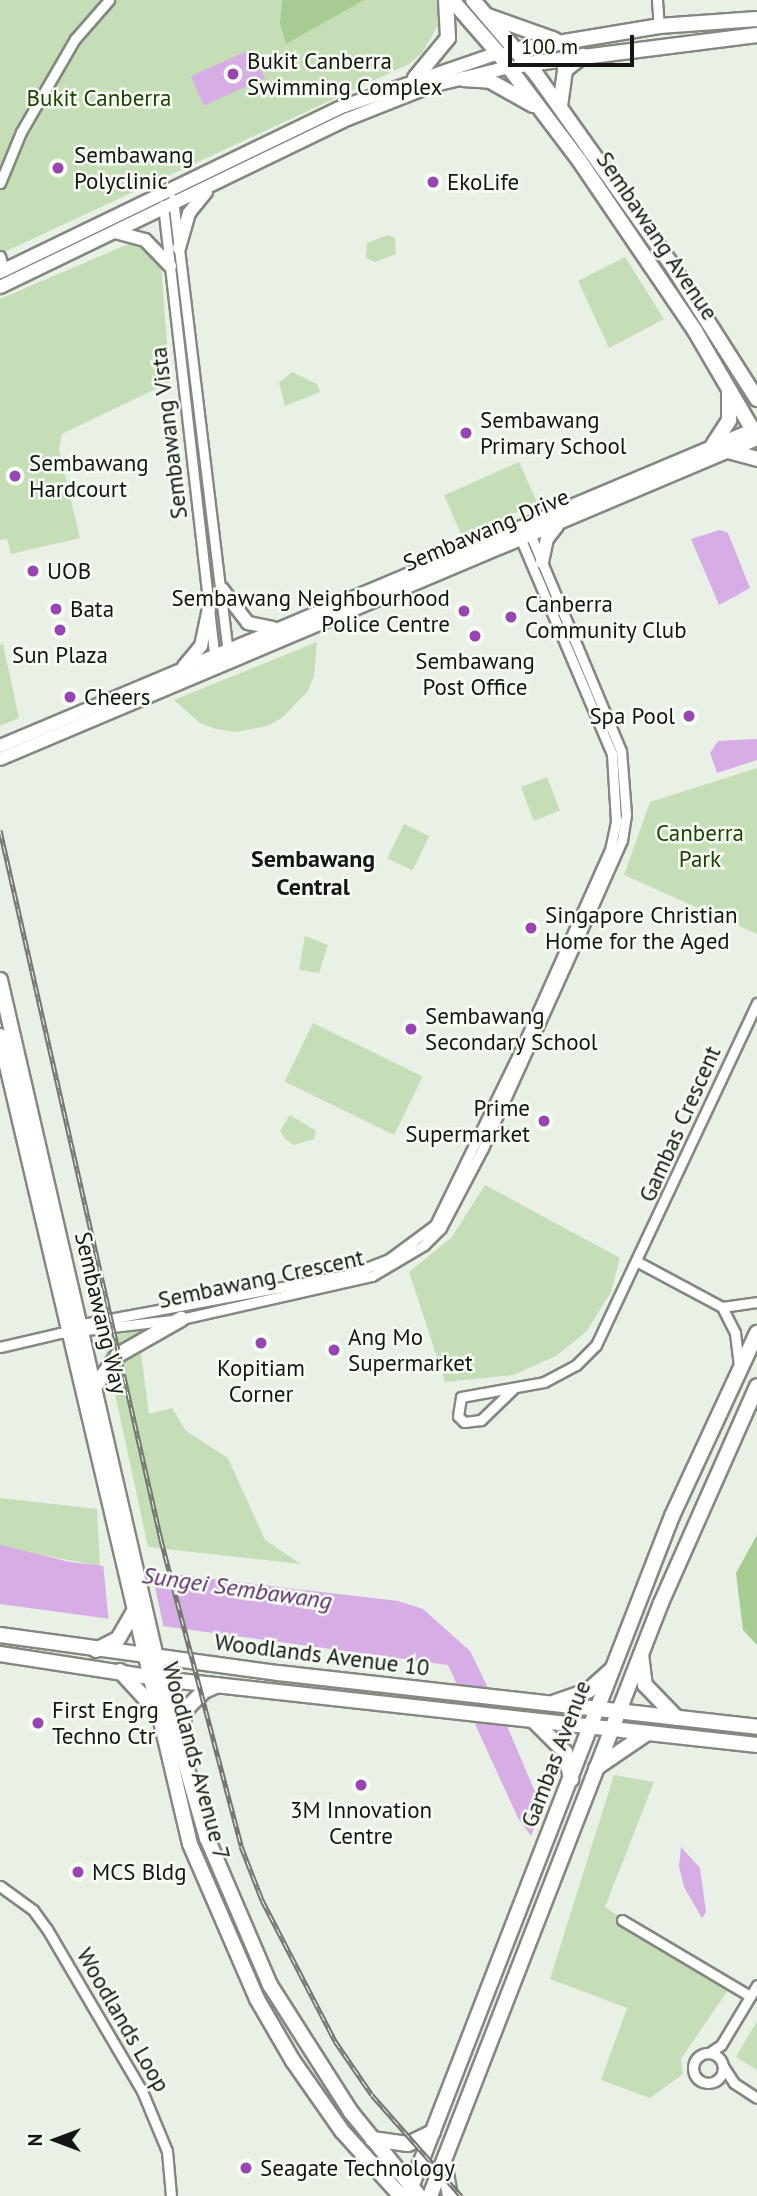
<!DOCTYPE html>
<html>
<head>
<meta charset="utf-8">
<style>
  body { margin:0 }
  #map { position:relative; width:757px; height:2196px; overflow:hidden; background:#e9f0e5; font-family:"PT Sans",sans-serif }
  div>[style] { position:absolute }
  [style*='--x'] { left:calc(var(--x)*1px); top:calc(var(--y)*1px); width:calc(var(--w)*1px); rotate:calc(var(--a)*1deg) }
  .green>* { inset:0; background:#c5deb8; transform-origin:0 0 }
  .forest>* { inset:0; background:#a7cc92 }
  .water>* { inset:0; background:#d6ade5; transform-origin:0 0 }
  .pier>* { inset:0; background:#e9f0e5 }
  .roads { filter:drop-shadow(2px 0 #838980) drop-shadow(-2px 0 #838980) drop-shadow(0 2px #838980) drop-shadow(0 -2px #838980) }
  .street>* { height:9px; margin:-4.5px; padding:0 4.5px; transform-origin:4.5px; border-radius:4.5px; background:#fff }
  .street>.ring { margin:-4.5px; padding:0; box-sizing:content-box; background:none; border:9px solid #fff; border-radius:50% }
  .secondary>* { height:12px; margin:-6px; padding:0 6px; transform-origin:6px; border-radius:6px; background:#fff }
  .primary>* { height:14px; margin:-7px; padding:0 7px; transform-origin:7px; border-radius:7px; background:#fff }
  .rail>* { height:5px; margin-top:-2.5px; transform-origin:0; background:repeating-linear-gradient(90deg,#f6fdf3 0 8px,#747871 0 16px); box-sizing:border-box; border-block:2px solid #747871 }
  .dots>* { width:19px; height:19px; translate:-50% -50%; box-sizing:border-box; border:4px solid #f6fdf3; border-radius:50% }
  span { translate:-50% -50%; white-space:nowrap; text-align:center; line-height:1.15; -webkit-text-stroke:5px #f6fdf3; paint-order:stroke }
  .poi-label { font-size:23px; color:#141613 }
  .left { translate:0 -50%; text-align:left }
  .right { translate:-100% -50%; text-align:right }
  .park-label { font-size:23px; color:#1f4102 }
  .street-label { font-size:23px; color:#141613 }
  .neighbourhood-label { font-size:24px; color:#141613; font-weight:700 }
  .water-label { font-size:24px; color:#5b2a6c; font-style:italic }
  .north { position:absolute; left:21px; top:2105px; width:70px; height:70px; -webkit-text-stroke:5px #f6fdf3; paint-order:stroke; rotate:270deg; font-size:19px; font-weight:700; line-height:28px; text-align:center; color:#141613 }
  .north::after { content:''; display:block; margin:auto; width:24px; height:32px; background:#141613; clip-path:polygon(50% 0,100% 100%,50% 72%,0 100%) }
  .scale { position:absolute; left:508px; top:35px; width:126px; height:32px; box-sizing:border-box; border:4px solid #141613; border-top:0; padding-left:9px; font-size:21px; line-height:24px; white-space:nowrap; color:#141613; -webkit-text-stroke:5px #f6fdf3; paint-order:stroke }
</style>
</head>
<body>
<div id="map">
  <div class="green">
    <div style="clip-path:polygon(0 0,437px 0,440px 5px,439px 24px,422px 53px,409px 64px,0 254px)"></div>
    <div style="clip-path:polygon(388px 235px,395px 238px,396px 254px,375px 262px,366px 258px,367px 243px)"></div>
    <div style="clip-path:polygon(133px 242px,161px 264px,170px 382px,62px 434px,59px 450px,80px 538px,11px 554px,7px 539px,0 540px,0 299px)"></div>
    <div style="clip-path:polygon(625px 257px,664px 319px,609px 348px,578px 281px)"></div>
    <div style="clip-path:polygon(292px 372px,317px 384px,320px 392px,285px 406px,279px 383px)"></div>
    <div style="left:519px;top:462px;width:45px;height:82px;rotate:66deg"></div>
    <div style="clip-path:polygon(317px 642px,314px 676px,307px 692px,282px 718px,267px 726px,236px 732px,216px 729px,200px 723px,174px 700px)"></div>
    <div style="clip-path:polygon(3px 644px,19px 718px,0 726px,0 645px)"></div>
    <div style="clip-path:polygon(757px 768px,757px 934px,624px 875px,650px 802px)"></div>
    <div style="left:547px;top:777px;width:36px;height:28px;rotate:69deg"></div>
    <div style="left:404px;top:824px;width:28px;height:38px;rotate:26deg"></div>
    <div style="clip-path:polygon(305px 936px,328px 945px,319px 973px,299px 970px)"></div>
    <div style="left:313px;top:1023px;width:122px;height:65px;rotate:26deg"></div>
    <div style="clip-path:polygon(290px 1115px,316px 1131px,314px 1139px,294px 1145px,286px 1140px,280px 1131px)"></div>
    <div style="clip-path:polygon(485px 1185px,620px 1258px,611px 1292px,586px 1332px,556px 1356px,513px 1375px,445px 1382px,409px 1272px,452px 1237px)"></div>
    <div style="clip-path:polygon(160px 1326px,140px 1346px,149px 1414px,172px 1408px,186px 1431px,228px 1458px,265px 1540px,301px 1564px,148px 1547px,103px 1338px)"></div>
    <div style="clip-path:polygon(0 1498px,97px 1509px,100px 1566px,0 1547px)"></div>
    <div style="clip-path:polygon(614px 1775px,654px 1782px,605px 1907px,728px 1990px,681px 2059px,683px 2074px,650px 2098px,601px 2080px,627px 2008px,550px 1979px)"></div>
    <div style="clip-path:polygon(757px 2021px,757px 2070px,736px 2057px)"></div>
  </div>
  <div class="forest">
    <div style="clip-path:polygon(282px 0,364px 0,286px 44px,280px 24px)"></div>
    <div style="clip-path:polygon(757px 1535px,757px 1645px,743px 1630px,736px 1573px)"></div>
  </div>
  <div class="water">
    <div style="left:252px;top:49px;width:32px;height:67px;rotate:66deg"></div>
    <div style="clip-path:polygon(720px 530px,728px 533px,750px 588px,719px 605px,691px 539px)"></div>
    <div style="clip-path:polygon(757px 739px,757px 760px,717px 773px,710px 753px,718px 741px)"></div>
    <div style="clip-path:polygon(0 1545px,70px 1562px,398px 1601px,423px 1609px,470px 1651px,510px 1733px,542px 1808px,531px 1836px,518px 1818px,448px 1665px,0 1604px)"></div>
    <div style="clip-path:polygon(681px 1847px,700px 1868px,706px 1912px,702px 1918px,684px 1887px,679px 1866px)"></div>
  </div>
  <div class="pier">
    <div style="clip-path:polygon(103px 1563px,151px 1569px,165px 1633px,109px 1624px)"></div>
  </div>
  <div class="roads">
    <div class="street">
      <div style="--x:657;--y:0;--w:26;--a:86"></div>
      <div style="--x:0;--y:183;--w:55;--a:-67.6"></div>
      <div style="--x:21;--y:132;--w:108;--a:-59.9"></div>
      <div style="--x:75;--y:39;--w:52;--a:-48.9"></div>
      <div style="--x:173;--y:199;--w:458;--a:83.1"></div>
      <div style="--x:163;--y:205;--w:458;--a:83.5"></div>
      <div style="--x:0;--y:256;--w:15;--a:74"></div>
      <div style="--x:638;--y:1262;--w:95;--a:28.2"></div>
      <div style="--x:722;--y:1307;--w:35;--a:-8"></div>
      <div style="--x:722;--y:1307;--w:29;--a:63"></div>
      <div style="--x:735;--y:1333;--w:31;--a:83"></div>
      <div style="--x:77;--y:1325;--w:279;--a:-10.5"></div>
      <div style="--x:351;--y:1274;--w:41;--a:-21.5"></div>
      <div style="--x:389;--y:1259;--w:57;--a:-36.5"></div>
      <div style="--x:435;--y:1225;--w:191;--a:-64"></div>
      <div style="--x:519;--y:1053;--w:222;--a:-65.9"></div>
      <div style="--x:610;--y:850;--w:30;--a:-78"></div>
      <div style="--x:616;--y:821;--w:67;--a:-93.4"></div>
      <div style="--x:612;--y:754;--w:238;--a:-113"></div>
      <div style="--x:0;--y:1347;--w:62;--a:-13.1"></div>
      <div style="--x:60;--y:1333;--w:122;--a:-6.6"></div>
      <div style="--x:181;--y:1319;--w:196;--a:-12.7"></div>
      <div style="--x:372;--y:1276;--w:61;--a:-30.8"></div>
      <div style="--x:424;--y:1245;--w:24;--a:-45"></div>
      <div style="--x:441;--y:1228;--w:90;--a:-62.3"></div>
      <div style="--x:483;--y:1148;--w:261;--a:-65.6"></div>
      <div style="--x:591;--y:910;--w:77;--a:-66.1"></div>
      <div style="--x:622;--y:840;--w:26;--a:-81"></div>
      <div style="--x:626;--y:814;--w:63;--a:-94.5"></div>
      <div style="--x:621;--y:751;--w:238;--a:-112.7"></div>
      <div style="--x:513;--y:1389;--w:45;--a:135.9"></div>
      <div style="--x:481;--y:1420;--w:17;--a:173"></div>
      <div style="--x:464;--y:1422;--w:8;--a:-135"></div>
      <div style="--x:458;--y:1416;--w:19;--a:-81"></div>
      <div style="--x:461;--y:1397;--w:84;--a:-10.2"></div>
      <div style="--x:544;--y:1382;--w:36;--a:-28"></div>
      <div style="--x:576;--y:1365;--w:28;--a:-45"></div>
      <div style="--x:596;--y:1345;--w:378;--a:-64.8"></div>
      <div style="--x:0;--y:1886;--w:41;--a:36"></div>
      <div style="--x:33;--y:1910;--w:24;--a:54"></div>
      <div style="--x:47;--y:1929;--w:188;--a:59.6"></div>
      <div style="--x:142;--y:2091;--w:65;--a:67.4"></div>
      <div style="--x:167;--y:2151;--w:45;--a:84.9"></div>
      <div style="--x:622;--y:1920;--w:149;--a:30.7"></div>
      <div style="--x:709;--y:2053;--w:14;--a:-34"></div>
      <div style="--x:721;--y:2045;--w:70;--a:-59"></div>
      <div class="ring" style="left:693px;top:2053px;width:21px;height:21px"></div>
      <div style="--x:723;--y:2066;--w:20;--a:57"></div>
      <div style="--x:734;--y:2083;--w:27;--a:33"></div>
    </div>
    <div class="secondary">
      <div style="--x:115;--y:232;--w:31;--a:15"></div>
      <div style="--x:145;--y:240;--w:36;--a:46"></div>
      <div style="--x:179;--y:248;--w:36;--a:-74"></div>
      <div style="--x:189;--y:213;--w:27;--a:-51"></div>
      <div style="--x:0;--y:272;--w:382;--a:-25.8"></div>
      <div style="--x:344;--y:106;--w:163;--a:-19"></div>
      <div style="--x:0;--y:287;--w:386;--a:-25.8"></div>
      <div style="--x:348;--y:119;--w:89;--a:-21.7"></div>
      <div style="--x:431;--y:86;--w:80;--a:-13.7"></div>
      <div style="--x:542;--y:562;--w:24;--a:-78"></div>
      <div style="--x:547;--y:539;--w:16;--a:-52"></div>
      <div style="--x:222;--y:589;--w:43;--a:52.6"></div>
      <div style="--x:248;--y:623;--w:25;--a:11"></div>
      <div style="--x:184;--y:666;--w:26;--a:-50"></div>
      <div style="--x:201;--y:646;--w:39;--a:-78"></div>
      <div style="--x:0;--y:746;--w:821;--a:-22.79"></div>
      <div style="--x:0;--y:759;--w:822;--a:-22.91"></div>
    </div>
    <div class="primary">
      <div style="--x:452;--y:0;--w:70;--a:49"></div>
      <div style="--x:498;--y:53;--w:134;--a:52.9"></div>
      <div style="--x:579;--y:160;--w:207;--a:55.8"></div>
      <div style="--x:695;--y:331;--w:123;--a:59.7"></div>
      <div style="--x:473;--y:0;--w:97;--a:49.6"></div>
      <div style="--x:536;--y:74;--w:233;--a:54.6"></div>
      <div style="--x:671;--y:264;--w:160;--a:57.5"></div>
      <div style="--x:488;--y:16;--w:71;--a:19.7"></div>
      <div style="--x:510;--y:51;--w:151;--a:-9.5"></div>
      <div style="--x:659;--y:26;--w:98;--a:-4.1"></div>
      <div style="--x:520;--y:65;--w:239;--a:-7.2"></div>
      <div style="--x:415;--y:78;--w:52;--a:-50.5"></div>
      <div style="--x:448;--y:38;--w:38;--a:-93"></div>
      <div style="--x:463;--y:79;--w:27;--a:4"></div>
      <div style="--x:490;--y:81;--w:49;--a:29.2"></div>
      <div style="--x:560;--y:106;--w:36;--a:-82"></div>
      <div style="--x:565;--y:70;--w:23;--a:-38"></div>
      <div style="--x:713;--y:445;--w:30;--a:-57"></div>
      <div style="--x:729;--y:420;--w:30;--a:-90"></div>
      <div style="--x:728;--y:451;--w:30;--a:15"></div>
      <div style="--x:0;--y:980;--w:717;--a:77.03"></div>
      <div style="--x:161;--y:1679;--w:166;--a:73.9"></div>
      <div style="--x:207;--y:1838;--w:160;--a:66.8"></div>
      <div style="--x:270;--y:1985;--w:151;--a:57.5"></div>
      <div style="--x:351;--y:2112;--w:108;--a:51"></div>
      <div style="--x:0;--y:1036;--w:830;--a:76.77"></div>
      <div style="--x:190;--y:1844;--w:169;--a:66.6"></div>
      <div style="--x:257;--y:1999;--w:72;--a:59.9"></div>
      <div style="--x:293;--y:2061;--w:85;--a:55"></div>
      <div style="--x:342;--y:2131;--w:88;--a:47.8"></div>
      <div style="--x:95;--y:1386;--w:39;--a:-53"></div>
      <div style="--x:118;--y:1355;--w:73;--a:-29.7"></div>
      <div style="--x:0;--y:1635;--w:281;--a:7.8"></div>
      <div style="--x:278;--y:1673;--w:482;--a:6.4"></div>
      <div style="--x:96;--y:1650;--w:25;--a:-27"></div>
      <div style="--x:118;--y:1639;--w:30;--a:-60"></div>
      <div style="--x:0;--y:1654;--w:163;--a:8.8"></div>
      <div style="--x:161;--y:1679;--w:600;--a:6.32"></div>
      <div style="--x:641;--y:1654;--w:31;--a:83"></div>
      <div style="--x:645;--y:1685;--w:46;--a:45.9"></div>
      <div style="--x:120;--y:1671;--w:49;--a:47.5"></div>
      <div style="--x:555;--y:1702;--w:36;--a:-19"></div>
      <div style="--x:589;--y:1690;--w:31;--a:-42"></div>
      <div style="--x:534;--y:1721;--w:44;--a:45"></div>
      <div style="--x:565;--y:1752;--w:28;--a:77"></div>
      <div style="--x:178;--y:1734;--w:29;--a:-70"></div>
      <div style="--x:188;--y:1707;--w:23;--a:-45"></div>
      <div style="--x:204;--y:1691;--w:15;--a:-23"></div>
      <div style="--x:596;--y:1768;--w:60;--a:-34.2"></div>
      <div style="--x:372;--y:2139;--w:36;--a:8"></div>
      <div style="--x:408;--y:2144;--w:28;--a:-26"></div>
      <div style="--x:444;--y:2162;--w:35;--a:80"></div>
      <div style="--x:408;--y:2195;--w:729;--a:-68.75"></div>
      <div style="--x:672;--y:1516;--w:202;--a:-65.1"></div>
      <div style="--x:430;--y:2196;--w:636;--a:-68.72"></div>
      <div style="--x:661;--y:1603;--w:237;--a:-66.1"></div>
    </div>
  </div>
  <div class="rail">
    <div style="--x:0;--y:830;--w:728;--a:77.22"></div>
    <div style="--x:161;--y:1540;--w:316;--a:75.3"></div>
    <div style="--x:241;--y:1846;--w:58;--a:68.7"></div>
    <div style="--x:262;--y:1900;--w:159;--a:62.6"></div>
    <div style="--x:335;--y:2041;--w:65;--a:55.6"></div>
    <div style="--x:372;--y:2095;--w:135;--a:48.6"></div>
  </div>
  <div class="dots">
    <div style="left:233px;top:74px;background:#9844b3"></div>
    <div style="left:58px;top:168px;background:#9844b3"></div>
    <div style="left:433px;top:182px;background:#9844b3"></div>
    <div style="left:466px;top:433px;background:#9844b3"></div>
    <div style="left:15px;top:476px;background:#9844b3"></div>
    <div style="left:33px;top:571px;background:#9844b3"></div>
    <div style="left:56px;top:609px;background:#9844b3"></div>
    <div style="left:464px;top:611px;background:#9844b3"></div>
    <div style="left:511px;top:617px;background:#9844b3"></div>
    <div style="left:60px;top:630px;background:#9844b3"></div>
    <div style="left:475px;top:636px;background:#9844b3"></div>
    <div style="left:70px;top:697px;background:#9844b3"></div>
    <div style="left:689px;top:716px;background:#9844b3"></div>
    <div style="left:531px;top:928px;background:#9844b3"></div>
    <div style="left:411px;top:1029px;background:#9844b3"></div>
    <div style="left:544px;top:1121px;background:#9844b3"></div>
    <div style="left:261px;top:1343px;background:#9844b3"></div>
    <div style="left:334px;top:1350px;background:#9844b3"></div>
    <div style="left:38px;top:1723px;background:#9844b3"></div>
    <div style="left:361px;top:1785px;background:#9844b3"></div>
    <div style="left:78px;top:1872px;background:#9844b3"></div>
    <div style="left:246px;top:2168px;background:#9844b3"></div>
  </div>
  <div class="poi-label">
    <span class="left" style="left:247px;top:74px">Bukit Canberra<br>Swimming Complex</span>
    <span class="left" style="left:74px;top:168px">Sembawang<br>Polyclinic</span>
    <span class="left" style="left:447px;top:182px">EkoLife</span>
    <span class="left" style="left:480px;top:433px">Sembawang<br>Primary School</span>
    <span class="left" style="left:29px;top:476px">Sembawang<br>Hardcourt</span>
    <span class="left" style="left:47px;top:571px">UOB</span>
    <span class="right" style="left:450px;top:611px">Sembawang Neighbourhood<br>Police Centre</span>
    <span class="left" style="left:525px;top:617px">Canberra<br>Community Club</span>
    <span class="left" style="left:70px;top:609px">Bata</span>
    <span style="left:60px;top:655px">Sun Plaza</span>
    <span style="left:475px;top:674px">Sembawang<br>Post Office</span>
    <span class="left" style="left:84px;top:697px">Cheers</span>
    <span class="right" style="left:675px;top:716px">Spa Pool</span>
    <span class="left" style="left:545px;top:928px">Singapore Christian<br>Home for the Aged</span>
    <span class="left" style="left:425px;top:1029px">Sembawang<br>Secondary School</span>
    <span class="right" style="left:530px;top:1121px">Prime<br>Supermarket</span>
    <span class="left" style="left:348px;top:1350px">Ang Mo<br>Supermarket</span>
    <span style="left:261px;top:1381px">Kopitiam<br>Corner</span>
    <span class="left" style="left:52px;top:1723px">First Engrg<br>Techno Ctr</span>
    <span style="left:361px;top:1823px">3M Innovation<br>Centre</span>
    <span class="left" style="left:92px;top:1872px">MCS Bldg</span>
    <span class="left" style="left:260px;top:2168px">Seagate Technology</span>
  </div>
  <div class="park-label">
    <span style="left:99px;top:98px">Bukit Canberra</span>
    <span style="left:700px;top:846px">Canberra<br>Park</span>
  </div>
  <div class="street-label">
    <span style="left:657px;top:236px;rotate:56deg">Sembawang Avenue</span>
    <span style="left:169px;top:433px;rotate:-97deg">Sembawang Vista</span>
    <span style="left:486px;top:530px;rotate:-23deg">Sembawang Drive</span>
    <span style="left:680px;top:1124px;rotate:-66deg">Gambas Crescent</span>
    <span style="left:261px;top:1279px;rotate:-12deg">Sembawang Crescent</span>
    <span style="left:101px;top:1313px;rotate:77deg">Sembawang Way</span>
    <span style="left:322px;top:1655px;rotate:7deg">Woodlands Avenue 10</span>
    <span style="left:556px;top:1754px;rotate:-69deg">Gambas Avenue</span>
    <span style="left:196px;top:1761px;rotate:75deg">Woodlands Avenue 7</span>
    <span style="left:123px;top:2020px;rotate:60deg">Woodlands Loop</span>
  </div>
  <div class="neighbourhood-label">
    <span style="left:313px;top:873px">Sembawang<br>Central</span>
  </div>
  <div class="water-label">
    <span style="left:237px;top:1588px;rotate:8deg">Sungei Sembawang</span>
  </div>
  <div class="north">N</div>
  <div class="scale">100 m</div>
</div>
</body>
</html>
